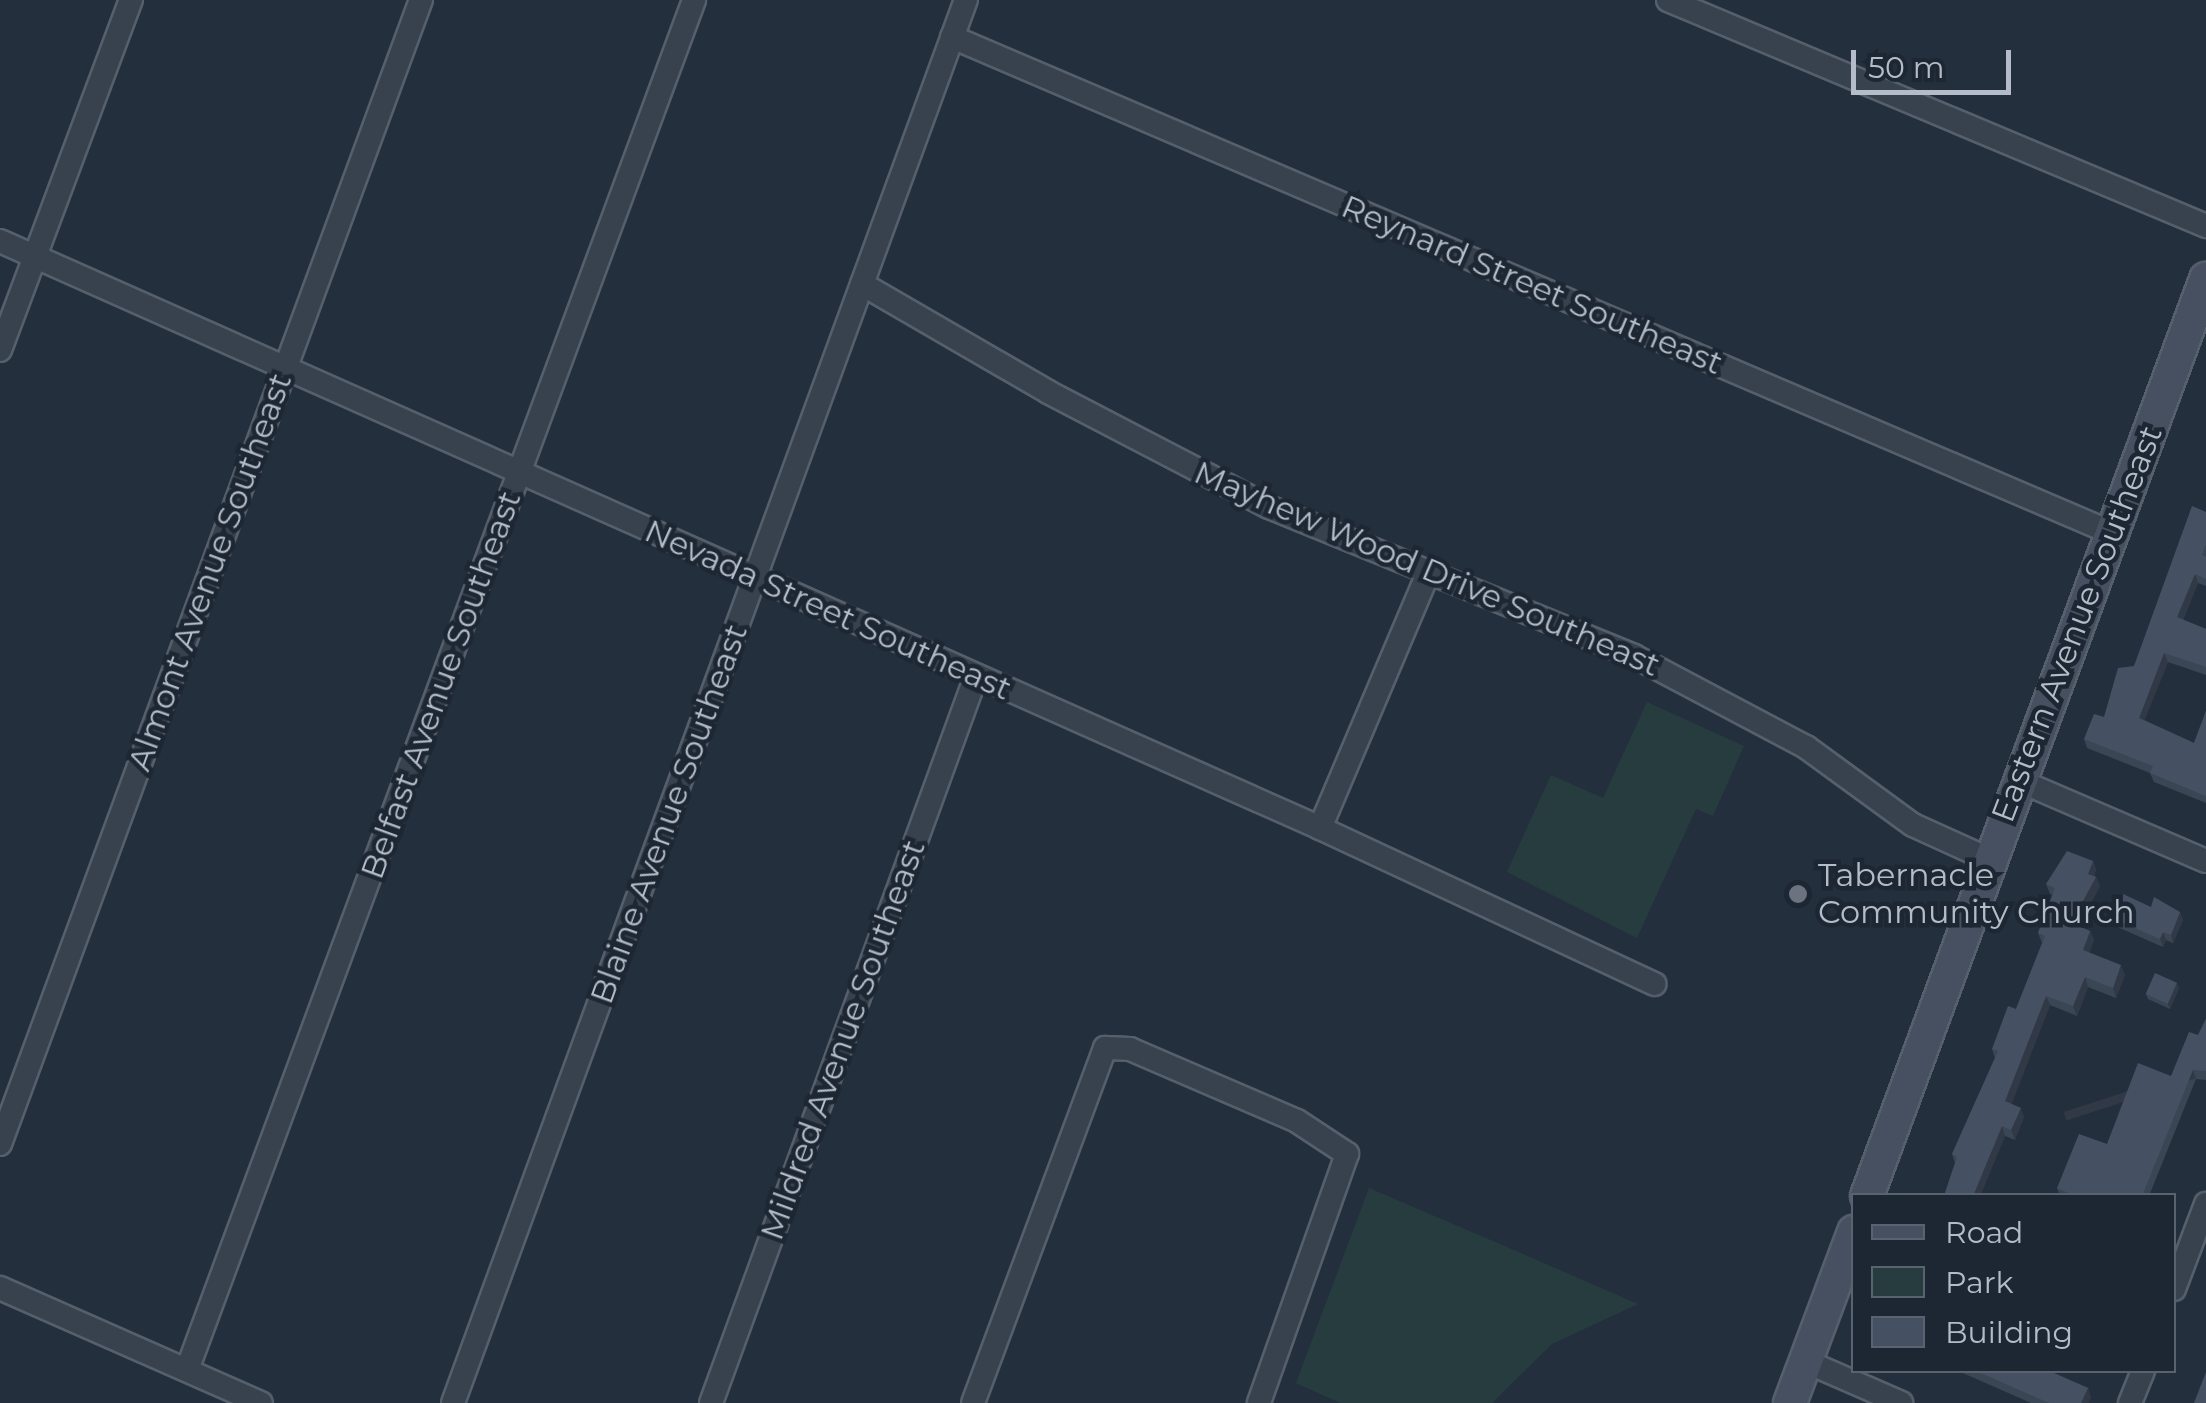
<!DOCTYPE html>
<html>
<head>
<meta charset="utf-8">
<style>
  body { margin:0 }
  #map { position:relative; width:2206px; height:1403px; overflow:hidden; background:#242f3e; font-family:Montserrat,sans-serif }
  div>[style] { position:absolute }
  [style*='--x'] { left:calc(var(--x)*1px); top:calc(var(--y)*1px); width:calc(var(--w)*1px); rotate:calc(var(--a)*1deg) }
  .green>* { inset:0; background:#263c3f }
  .roads { filter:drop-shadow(2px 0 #565f6c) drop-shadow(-2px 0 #565f6c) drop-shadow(0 2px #565f6c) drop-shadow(0 -2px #565f6c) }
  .street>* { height:22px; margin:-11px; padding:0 11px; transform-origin:11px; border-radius:11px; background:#38414e }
  .secondary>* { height:32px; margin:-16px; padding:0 16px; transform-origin:16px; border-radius:16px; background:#465061 }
  .wall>* { inset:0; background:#3b4654 }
  .shaded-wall>* { inset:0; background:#303945; transform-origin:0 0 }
  .building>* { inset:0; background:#455162; transform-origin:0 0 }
  .dots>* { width:28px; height:28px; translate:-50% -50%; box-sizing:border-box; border:5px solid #1d2633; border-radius:50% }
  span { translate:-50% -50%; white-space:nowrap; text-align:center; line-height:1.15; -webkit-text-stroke:9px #1d2633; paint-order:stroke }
  .street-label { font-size:32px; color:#b4bcc9 }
  .poi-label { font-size:32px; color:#b4bcc9 }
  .left { translate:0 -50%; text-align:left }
  .legend { position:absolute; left:1851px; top:1193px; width:325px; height:180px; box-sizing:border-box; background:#1d2633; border:2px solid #59626f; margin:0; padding:12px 18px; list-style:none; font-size:30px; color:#b4bcc9 }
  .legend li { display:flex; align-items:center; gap:20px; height:50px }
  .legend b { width:50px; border:2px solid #59626f }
  .scale { position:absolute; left:1851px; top:50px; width:160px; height:45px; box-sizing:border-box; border:5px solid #b4bcc9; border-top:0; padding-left:12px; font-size:30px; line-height:35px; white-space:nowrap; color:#b4bcc9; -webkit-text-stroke:8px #1d2633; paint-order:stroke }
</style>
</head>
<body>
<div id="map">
  <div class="green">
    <div style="clip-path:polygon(1647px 702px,1744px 746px,1713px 816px,1696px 809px,1637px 938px,1507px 872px,1551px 775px,1603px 798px)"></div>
    <div style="clip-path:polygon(1369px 1188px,1507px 1247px,1638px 1304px,1552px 1344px,1492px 1403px,1340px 1403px,1296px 1383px)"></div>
  </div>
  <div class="roads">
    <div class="street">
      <div style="--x:1668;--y:0;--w:584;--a:22.79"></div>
      <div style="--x:952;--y:37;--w:1262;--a:23.15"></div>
      <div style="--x:0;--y:241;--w:1445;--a:23.97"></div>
      <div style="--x:1320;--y:828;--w:369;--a:25"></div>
      <div style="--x:862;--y:284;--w:215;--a:30.1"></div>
      <div style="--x:1048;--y:392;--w:249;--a:27.5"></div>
      <div style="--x:1269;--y:507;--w:394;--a:22.2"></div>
      <div style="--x:1634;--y:656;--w:195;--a:27.9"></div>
      <div style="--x:1806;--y:747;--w:132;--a:36.1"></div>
      <div style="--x:1913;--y:825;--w:82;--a:24.4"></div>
      <div style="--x:0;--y:350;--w:374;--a:-69.5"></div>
      <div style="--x:2020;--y:781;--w:202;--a:23.3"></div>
      <div style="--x:1320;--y:828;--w:274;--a:-67"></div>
      <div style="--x:0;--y:1144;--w:1219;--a:-69.8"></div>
      <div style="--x:0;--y:1288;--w:285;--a:23.8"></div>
      <div style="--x:2174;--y:1289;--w:91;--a:-69.4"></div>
      <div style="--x:1805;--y:1361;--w:105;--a:23.6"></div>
      <div style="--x:187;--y:1370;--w:1461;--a:-69.69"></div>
      <div style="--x:453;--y:1403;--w:1494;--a:-69.92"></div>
      <div style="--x:711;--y:1403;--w:774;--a:-69.97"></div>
      <div style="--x:973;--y:1403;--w:379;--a:-69.6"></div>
      <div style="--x:1105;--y:1048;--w:25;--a:2"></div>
      <div style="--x:1130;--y:1049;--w:182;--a:23.3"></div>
      <div style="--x:1297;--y:1121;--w:60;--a:33.4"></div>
      <div style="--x:1347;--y:1154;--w:264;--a:109.5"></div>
      <div style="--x:2130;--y:1403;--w:35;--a:-68"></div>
    </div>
    <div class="secondary">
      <div style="--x:1867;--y:1196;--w:978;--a:-69.71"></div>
      <div style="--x:1790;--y:1403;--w:183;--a:-69.5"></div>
    </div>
  </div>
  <div class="wall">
    <div style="clip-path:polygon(2206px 512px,2206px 586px,2198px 583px,2183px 620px,2206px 629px,2206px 675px,2168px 662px,2144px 720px,2194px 743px,2206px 711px,2206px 803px,2154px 782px,2150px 773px,2087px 748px,2084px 739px,2104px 717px,2134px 666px)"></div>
    <div style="clip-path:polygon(2093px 861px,2096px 870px,2094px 876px,2096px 877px,2100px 886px,2078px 926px,2090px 931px,2094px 940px,2089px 953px,2125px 975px,2116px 998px,2088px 987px,2077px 1016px,2050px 1005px,2011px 1104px,2024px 1117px,2015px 1140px,2005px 1136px,1980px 1196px,1944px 1196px,1955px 1163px,1952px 1154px,1995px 1058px,1992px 1049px,2016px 1009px,2042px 943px,2038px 933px,2053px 895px,2050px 894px,2046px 884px)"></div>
    <div style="clip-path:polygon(2151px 907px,2180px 912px,2183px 920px,2173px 943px,2166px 940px,2163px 947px,2115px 926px,2112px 918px)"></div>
    <div style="clip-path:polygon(2177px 983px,2179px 988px,2170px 1009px,2148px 999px,2146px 994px)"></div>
    <div style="clip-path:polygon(2206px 1019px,2206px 1080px,2196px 1079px,2149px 1196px,2060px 1196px,2057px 1188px,2107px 1144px,2171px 1076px,2198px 1035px)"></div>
    <div style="clip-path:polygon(1956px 1370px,2047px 1370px,2088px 1388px,2091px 1398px,2088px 1403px,2031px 1403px)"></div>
  </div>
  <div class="shaded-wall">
    <div style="clip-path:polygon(2195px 574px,2198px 583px,2180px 626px,2177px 617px)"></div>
    <div style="clip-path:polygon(2164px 653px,2168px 662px,2142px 727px,2139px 718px)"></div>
    <div style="clip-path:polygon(2093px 861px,2096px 870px,2091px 883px,2088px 874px)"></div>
    <div style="clip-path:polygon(2096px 877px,2100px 886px,2074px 933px,2071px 923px)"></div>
    <div style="clip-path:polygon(2180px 912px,2183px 920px,2173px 943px,2171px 935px)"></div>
    <div style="clip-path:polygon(2090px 931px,2094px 940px,2086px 960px,2083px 950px)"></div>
    <div style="clip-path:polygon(2163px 932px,2166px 940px,2163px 947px,2160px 939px)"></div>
    <div style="clip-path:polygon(2121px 965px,2125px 975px,2116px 998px,2113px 988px)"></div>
    <div style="clip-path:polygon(2085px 977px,2088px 987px,2077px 1016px,2073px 1006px)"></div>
    <div style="clip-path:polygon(2177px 983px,2179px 988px,2170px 1009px,2168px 1004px)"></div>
    <div style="clip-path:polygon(2046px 996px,2050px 1005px,2009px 1111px,2005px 1101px)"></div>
    <div style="left:2193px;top:1070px;width:9px;height:136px;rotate:72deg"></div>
    <div style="clip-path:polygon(2021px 1108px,2024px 1117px,2015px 1140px,2011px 1130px)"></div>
    <div style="clip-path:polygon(2002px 1126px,2005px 1136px,1980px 1196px,1973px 1196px)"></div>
    <div style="clip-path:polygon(2088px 1388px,2091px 1398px,2088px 1403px,2081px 1403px)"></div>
  </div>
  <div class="building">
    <div style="clip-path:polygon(2192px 506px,2206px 512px,2206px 544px,2202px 555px,2206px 557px,2206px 579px,2195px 574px,2177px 617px,2206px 629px,2206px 667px,2164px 653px,2139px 718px,2194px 743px,2206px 711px,2206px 796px,2150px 773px,2153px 766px,2084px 739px,2094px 714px,2104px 717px,2118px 668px,2134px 666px)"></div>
    <div style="clip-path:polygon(2067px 851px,2093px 861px,2088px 874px,2096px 877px,2071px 923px,2090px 931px,2083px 950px,2121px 965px,2113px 988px,2085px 977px,2073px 1006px,2046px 996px,2005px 1101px,2021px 1108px,2011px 1130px,2002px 1126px,1973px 1196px,1944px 1196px,1957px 1157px,1952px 1154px,1998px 1051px,1992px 1049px,2008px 1006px,2016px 1009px,2045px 936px,2038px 933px,2055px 888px,2046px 884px)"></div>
    <div style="clip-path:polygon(2123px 894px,2151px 907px,2154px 897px,2180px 912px,2171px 935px,2163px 932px,2160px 939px,2112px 918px)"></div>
    <div style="left:2155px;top:973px;width:24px;height:23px;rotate:24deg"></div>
    <div style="clip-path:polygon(2206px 1019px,2206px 1071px,2193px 1070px,2142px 1196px,2075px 1196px,2057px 1188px,2079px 1134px,2107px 1144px,2138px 1063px,2171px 1076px,2189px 1032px,2198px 1035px)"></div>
    <div style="clip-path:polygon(1974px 1370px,2047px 1370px,2088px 1388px,2081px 1403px,2049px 1403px)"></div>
    <div style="clip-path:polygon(2206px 1372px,2206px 1403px,2194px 1403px)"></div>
  </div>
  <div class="dots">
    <div style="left:1798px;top:894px;background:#6b7280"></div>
  </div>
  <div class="street-label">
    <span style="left:1532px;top:285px;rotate:23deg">Reynard Street Southeast</span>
    <span style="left:1427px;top:569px;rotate:23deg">Mayhew Wood Drive Southeast</span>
    <span style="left:210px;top:572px;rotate:-70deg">Almont Avenue Southeast</span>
    <span style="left:828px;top:610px;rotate:24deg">Nevada Street Southeast</span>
    <span style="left:2077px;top:624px;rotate:-69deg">Eastern Avenue Southeast</span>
    <span style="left:441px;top:685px;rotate:-70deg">Belfast Avenue Southeast</span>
    <span style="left:669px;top:814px;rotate:-70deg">Blaine Avenue Southeast</span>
    <span style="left:843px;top:1040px;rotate:-70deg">Mildred Avenue Southeast</span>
  </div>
  <div class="poi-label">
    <span class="left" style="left:1818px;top:894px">Tabernacle<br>Community Church</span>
  </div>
  <ul class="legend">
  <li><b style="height:12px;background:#465061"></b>Road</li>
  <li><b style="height:28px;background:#263c3f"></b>Park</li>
  <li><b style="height:28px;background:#455162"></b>Building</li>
  </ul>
  <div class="scale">50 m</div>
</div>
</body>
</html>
